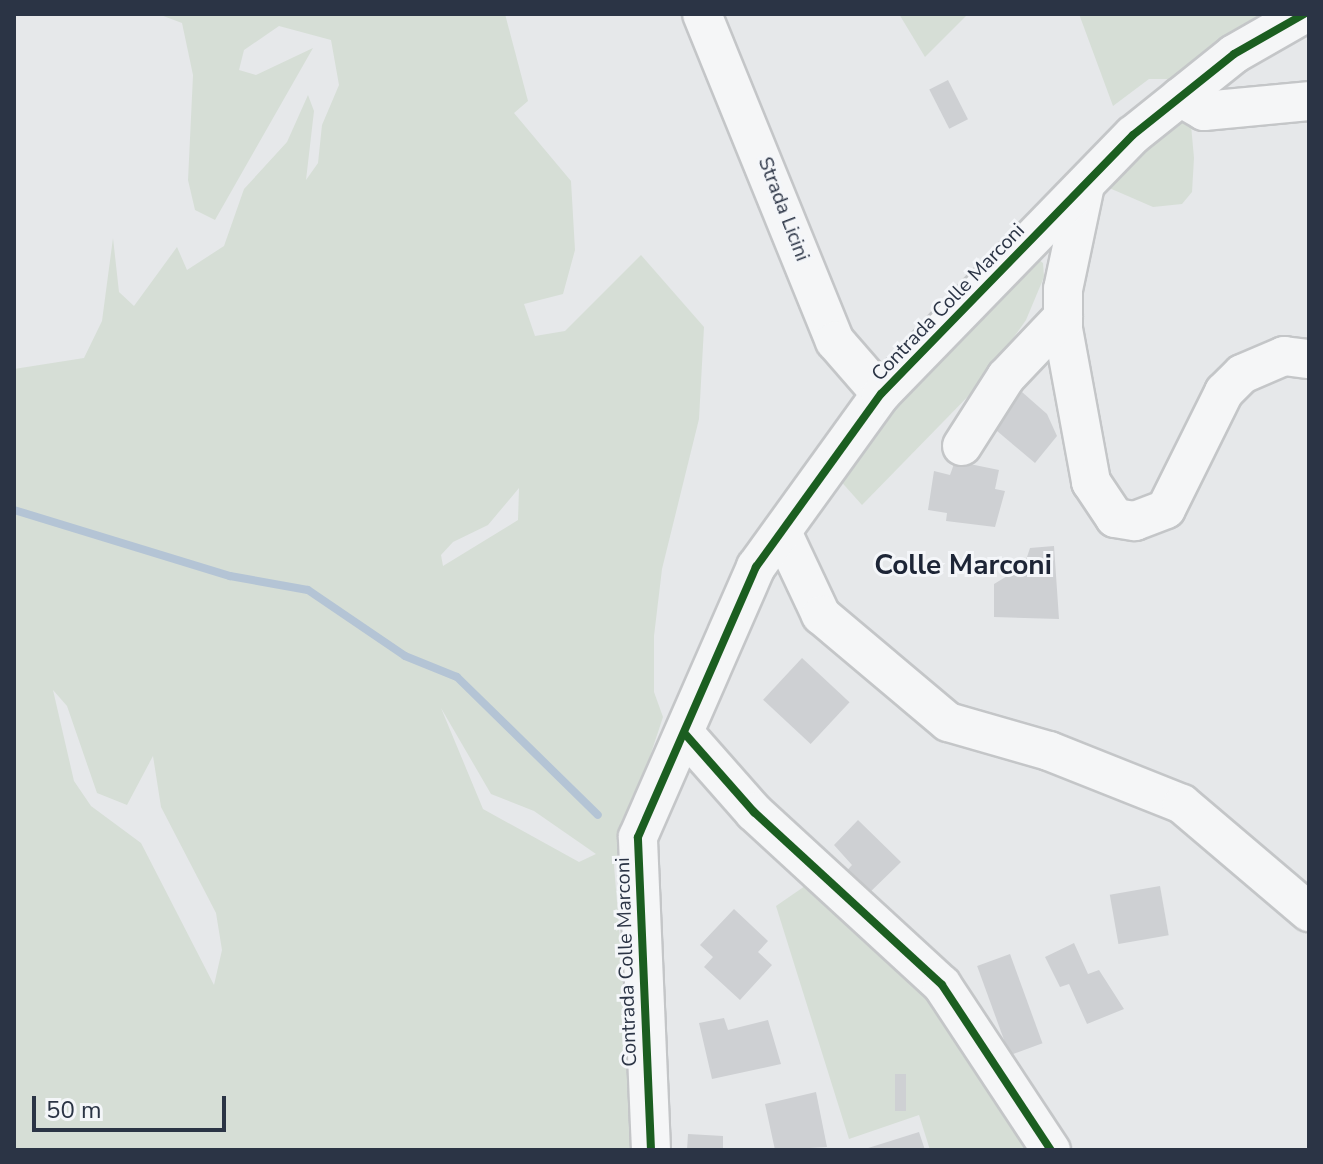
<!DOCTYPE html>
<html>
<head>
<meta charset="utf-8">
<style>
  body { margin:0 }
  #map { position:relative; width:1323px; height:1164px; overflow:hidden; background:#e6e8ea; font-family:"Nunito Sans",sans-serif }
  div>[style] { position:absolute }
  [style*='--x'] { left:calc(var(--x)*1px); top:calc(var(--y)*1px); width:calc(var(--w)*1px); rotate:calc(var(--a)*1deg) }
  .green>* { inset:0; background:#d6ded6 }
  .stream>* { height:8px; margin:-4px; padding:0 4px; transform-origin:4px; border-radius:4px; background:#b4c4d5 }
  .building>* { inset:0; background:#ced0d3; transform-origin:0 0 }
  .roads { filter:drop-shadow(2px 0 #c4c6c8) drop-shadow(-2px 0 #c4c6c8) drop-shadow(0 2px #c4c6c8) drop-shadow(0 -2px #c4c6c8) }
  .minor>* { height:38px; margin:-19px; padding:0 19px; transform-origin:19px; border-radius:19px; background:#f5f6f7 }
  .cycleway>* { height:8px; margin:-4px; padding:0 4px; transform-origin:4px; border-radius:4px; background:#1b5e20 }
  span { translate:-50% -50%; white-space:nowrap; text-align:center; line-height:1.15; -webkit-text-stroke:6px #f4f6f9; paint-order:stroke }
  .street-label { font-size:20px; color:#2b3445 }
  .district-label { font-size:28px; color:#1d2536; font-weight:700 }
  .frame { position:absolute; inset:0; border:16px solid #2b3445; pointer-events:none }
  .scale { position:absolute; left:32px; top:1096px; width:194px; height:36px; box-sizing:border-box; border:4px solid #2b3445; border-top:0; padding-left:10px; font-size:24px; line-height:28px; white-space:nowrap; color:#2b3445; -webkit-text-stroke:6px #f4f6f9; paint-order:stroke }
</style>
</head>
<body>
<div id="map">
  <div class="green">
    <div style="clip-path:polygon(evenodd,158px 14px,505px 14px,528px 101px,514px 113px,571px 181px,575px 250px,563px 294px,524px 304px,535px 336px,565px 331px,641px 255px,704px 327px,699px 419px,662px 569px,654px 636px,654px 692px,663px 717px,614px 865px,637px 1150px,14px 1150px,14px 369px,84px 358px,102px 321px,113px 238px,119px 292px,134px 306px,177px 247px,187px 270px,224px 246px,244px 189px,287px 142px,308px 95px,314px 111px,306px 180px,318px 163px,322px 125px,339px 85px,331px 40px,279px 26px,244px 50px,239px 70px,256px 75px,313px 48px,215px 220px,195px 210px,188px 180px,193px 75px,182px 23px,158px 14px,519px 488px,518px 520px,443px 566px,441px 555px,453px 542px,488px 525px,519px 488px,158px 14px,53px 690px,67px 706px,97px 793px,127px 805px,153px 756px,161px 807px,216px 913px,222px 950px,214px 985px,141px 843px,91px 806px,74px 781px,53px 690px,158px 14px,441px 708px,491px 794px,534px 811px,596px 854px,579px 862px,483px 809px,441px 708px)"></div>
    <div style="clip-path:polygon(899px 14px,968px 14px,925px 57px)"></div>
    <div style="clip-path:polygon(1079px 14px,1275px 14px,1178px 79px,1149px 79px,1113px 106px)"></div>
    <div style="clip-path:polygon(1175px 112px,1191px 125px,1194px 158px,1192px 192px,1182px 204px,1153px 207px,1107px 187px)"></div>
    <div style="clip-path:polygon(1030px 253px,1043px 263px,1044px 277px,1026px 320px,983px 381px,862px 505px,837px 477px,926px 358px)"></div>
    <div style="clip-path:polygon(805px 886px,882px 957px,894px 943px,1048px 1150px,930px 1150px,919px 1115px,849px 1139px,776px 906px)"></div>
  </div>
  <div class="stream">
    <div style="--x:14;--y:510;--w:226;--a:17"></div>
    <div style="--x:230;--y:576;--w:79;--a:10.2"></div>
    <div style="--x:308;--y:590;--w:117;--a:34.2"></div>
    <div style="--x:405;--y:656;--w:56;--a:22"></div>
    <div style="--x:457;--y:677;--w:197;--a:44.4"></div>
  </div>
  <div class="building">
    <div style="left:948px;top:80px;width:44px;height:21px;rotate:63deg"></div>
    <div style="clip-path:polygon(1022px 392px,1047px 414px,1057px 436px,1035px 463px,990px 425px)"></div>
    <div style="clip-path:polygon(955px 461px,999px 470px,995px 489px,1005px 491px,995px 527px,946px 521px,947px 513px,928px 510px,934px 471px,950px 475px)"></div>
    <div style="clip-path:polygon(1054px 546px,1059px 619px,994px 617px,994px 584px,1024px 566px,1030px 548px)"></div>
    <div style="left:802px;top:658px;width:65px;height:57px;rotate:43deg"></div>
    <div style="clip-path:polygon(858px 820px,901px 862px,864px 898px,842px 876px,852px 865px,834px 845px)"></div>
    <div style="left:1160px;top:886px;width:50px;height:51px;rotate:80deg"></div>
    <div style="clip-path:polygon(734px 909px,768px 941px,758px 952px,772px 965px,740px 1000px,704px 967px,713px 957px,700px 945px)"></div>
    <div style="clip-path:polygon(1074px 943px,1088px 974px,1099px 970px,1124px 1009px,1087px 1024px,1069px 984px,1060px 987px,1045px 957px)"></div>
    <div style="left:1010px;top:954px;width:95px;height:35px;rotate:70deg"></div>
    <div style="clip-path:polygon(724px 1018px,728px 1030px,768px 1020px,781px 1064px,712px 1079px,699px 1023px)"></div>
    <div style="left:895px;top:1074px;width:11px;height:37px"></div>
    <div style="clip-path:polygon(816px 1092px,827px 1147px,775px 1150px,765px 1104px)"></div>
    <div style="clip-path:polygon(919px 1132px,925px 1150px,865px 1150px,865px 1149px)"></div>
    <div style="clip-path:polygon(688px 1134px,723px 1136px,723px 1150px,687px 1150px)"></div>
  </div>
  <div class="roads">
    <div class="minor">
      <div style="--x:702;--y:14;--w:353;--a:67.9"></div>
      <div style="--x:835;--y:341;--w:70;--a:49"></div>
      <div style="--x:1180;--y:97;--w:28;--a:30"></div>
      <div style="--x:1204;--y:111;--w:105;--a:-5.4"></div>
      <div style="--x:1085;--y:185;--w:106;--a:101.9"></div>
      <div style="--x:1063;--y:289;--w:40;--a:90"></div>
      <div style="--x:1063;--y:329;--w:156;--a:79.6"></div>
      <div style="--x:1091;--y:482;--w:43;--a:56.3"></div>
      <div style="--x:1115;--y:518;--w:20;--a:9"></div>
      <div style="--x:1135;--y:521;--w:33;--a:-21"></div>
      <div style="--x:1166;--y:509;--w:131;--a:-63.6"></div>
      <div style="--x:1224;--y:392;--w:25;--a:-45"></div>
      <div style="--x:1242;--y:374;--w:46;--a:-23.2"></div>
      <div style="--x:1284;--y:356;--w:25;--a:7"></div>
      <div style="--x:962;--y:446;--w:82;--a:-57.5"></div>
      <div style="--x:1006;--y:377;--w:83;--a:-46.5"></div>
      <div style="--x:782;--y:532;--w:92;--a:64.8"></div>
      <div style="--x:821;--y:615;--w:166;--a:40.1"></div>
      <div style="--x:948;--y:722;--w:105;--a:16"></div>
      <div style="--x:1049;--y:751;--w:143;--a:21.7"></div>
      <div style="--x:1182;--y:804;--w:167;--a:40.4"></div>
      <div style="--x:686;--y:735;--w:103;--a:48.6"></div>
      <div style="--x:754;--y:812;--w:255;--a:42.6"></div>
      <div style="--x:942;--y:985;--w:198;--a:56.6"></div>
      <div style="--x:651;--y:1150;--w:313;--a:-92.4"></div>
      <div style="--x:638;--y:837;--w:295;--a:-66.4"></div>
      <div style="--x:756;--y:567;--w:213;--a:-54.2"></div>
      <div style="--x:881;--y:394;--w:361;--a:-45.8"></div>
      <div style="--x:1133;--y:135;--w:129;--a:-38.7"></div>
      <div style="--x:1234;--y:54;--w:81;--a:-29.7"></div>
    </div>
  </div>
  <div class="cycleway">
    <div style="--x:686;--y:735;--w:103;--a:48.6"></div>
    <div style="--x:754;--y:812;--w:255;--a:42.6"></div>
    <div style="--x:942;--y:985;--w:198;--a:56.6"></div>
    <div style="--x:651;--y:1150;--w:313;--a:-92.4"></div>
    <div style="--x:638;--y:837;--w:295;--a:-66.4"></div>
    <div style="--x:756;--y:567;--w:213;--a:-54.2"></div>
    <div style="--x:881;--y:394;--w:361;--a:-45.8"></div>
    <div style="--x:1133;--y:135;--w:129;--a:-38.7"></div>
    <div style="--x:1234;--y:54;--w:81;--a:-29.7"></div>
  </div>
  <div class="street-label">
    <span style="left:784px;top:209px;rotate:69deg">Strada Licini</span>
    <span style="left:948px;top:302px;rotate:-46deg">Contrada Colle Marconi</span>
    <span style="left:626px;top:962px;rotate:-92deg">Contrada Colle Marconi</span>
  </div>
  <div class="district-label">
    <span style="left:963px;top:565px">Colle Marconi</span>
  </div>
  <div class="frame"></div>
  <div class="scale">50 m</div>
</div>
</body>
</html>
